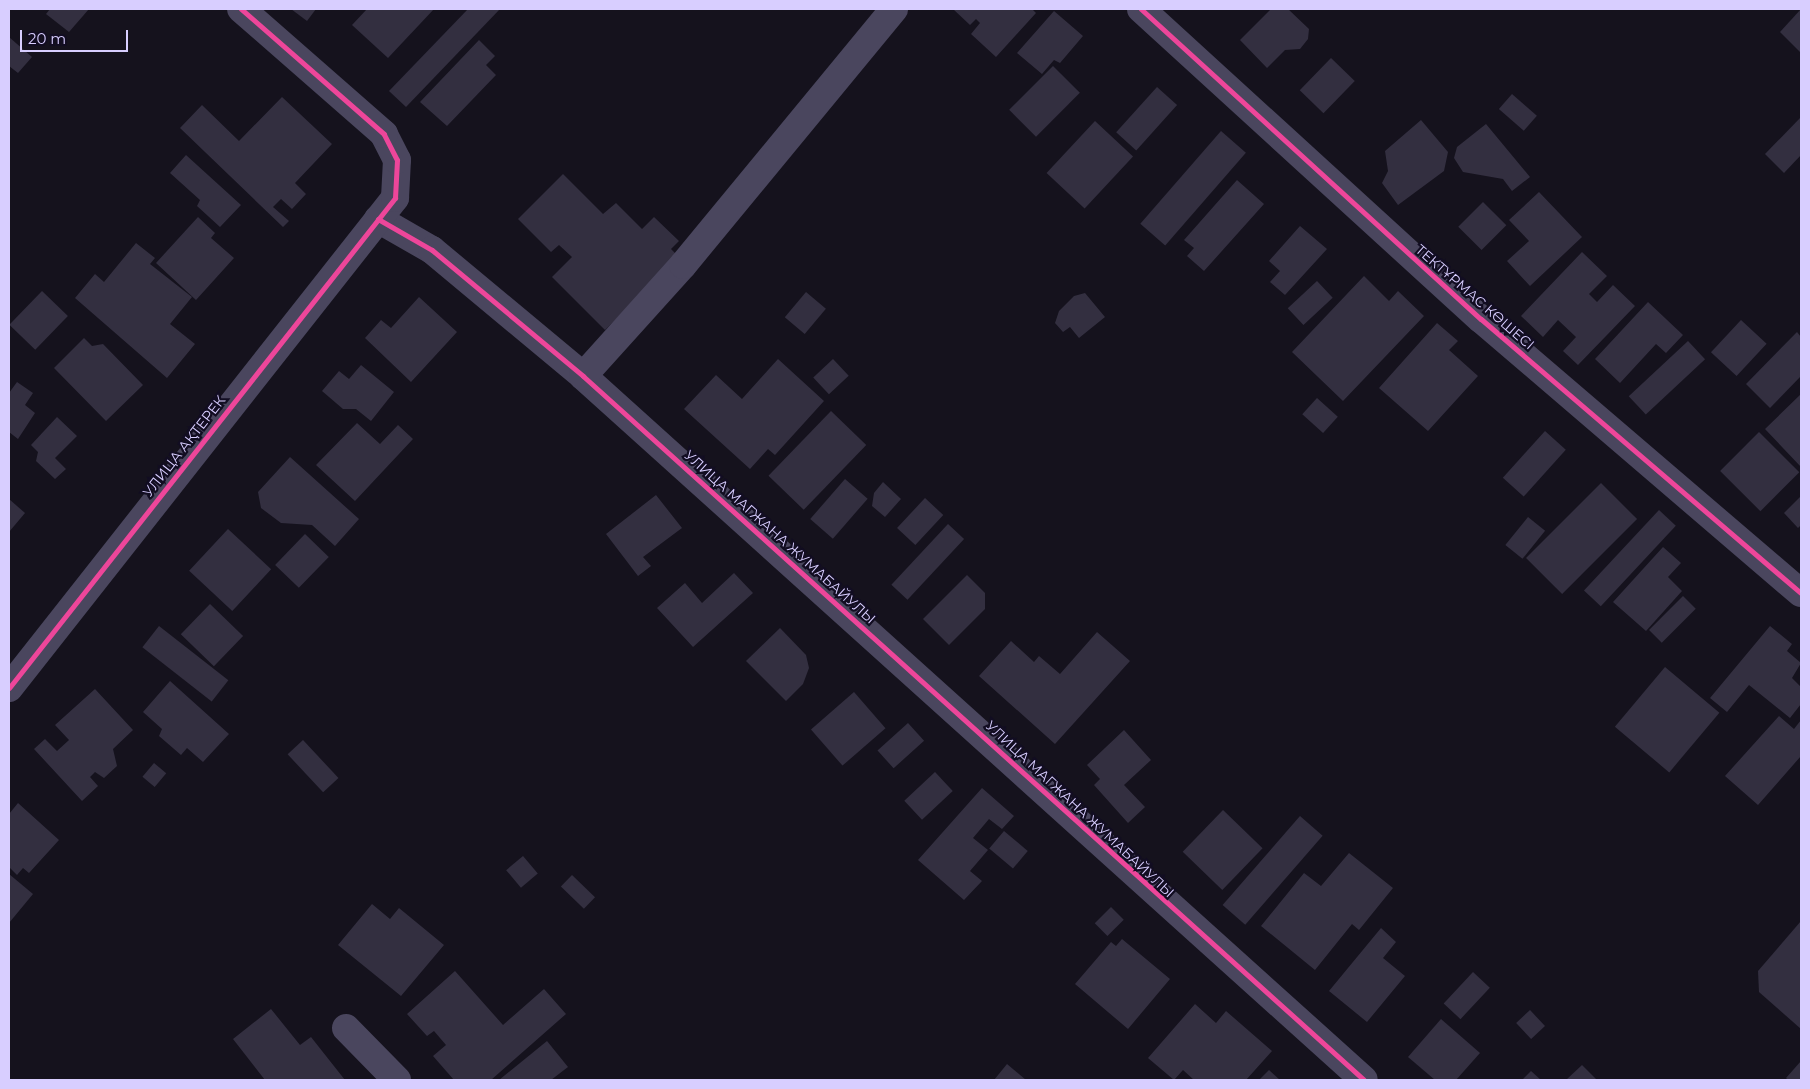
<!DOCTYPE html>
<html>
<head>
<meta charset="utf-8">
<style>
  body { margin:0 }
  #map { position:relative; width:1810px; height:1089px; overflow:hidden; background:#15121d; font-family:Montserrat,sans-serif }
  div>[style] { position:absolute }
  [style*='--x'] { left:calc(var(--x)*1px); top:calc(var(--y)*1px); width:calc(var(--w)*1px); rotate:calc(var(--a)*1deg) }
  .building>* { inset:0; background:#332f40; transform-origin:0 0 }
  .minor>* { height:28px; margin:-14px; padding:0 14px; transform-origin:14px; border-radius:14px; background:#4a465e }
  .cycleway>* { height:5px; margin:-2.5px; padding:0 2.5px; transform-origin:2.5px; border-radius:2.5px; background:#ed469a }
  span { translate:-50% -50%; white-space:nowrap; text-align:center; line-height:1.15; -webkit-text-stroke:4.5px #120d22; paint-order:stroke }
  .street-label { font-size:14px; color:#d8ceff }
  .frame { position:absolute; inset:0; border:10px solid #d8ceff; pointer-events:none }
  .scale { position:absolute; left:20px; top:30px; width:108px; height:22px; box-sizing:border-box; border:2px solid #d8ceff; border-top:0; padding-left:6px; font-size:15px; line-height:18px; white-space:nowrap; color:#d8ceff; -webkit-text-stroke:4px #120d22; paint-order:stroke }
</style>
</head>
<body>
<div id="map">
  <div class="building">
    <div style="clip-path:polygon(50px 9px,89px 9px,69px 32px,46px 14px)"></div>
    <div style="clip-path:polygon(291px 9px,316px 9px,307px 21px)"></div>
    <div style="clip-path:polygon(367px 9px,434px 9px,388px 58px,352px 25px)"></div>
    <div style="clip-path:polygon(468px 9px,500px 9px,406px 107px,389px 91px)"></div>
    <div style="clip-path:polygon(953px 9px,1032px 9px,1036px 13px,996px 57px,971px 34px,980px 23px,976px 19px,970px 25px)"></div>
    <div style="clip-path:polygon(1271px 9px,1288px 9px,1309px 29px,1308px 39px,1300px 49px,1285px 50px,1267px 68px,1240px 40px)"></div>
    <div style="clip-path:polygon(1801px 9px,1801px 53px,1780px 32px)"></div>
    <div style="clip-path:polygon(1054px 11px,1083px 36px,1060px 63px,1054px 60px,1042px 74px,1017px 53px)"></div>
    <div style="clip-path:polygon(9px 37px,32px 57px,18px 73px,9px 66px)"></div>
    <div style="clip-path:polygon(479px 40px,495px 56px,486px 65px,496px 75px,447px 126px,420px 102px)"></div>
    <div style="left:1331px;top:58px;width:33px;height:45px;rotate:44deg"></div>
    <div style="left:1053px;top:66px;width:38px;height:62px;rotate:45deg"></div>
    <div style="left:1157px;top:87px;width:27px;height:61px;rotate:42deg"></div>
    <div style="left:1512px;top:94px;width:33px;height:20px;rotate:41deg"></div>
    <div style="clip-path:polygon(282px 97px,332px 144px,295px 183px,306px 194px,292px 209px,281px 199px,273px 207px,289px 221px,283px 227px,180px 128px,202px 105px,239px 141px)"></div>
    <div style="clip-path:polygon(1801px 117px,1801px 155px,1784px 173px,1765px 154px)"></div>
    <div style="clip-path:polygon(1421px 120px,1448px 152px,1444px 171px,1398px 205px,1382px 183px,1388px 171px,1385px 151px)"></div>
    <div style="left:1095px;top:121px;width:52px;height:71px;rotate:43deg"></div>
    <div style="clip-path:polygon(1486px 124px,1530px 177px,1512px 191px,1503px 179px,1463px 172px,1454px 158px,1457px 147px)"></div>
    <div style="left:1221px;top:131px;width:33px;height:123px;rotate:41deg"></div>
    <div style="clip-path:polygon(186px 155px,241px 205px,220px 227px,197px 206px,200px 200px,170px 173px)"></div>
    <div style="clip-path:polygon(563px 174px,603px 214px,616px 203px,642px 229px,654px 217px,679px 241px,671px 249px,679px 257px,605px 330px,552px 277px,572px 257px,559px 245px,551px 252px,518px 219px)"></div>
    <div style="clip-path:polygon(1237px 180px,1264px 204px,1204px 271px,1187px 256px,1194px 248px,1184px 240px)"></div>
    <div style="clip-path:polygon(1539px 192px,1582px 237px,1530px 286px,1507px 261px,1529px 241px,1509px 220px)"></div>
    <div style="left:1483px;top:202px;width:33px;height:35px;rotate:45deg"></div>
    <div style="clip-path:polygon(198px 217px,215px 233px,211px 238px,234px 258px,196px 300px,156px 263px)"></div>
    <div style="clip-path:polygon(1300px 226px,1327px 249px,1285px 295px,1270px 282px,1280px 271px,1269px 261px)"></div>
    <div style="clip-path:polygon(136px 243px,155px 258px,150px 264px,192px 297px,170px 324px,195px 344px,167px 378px,75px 298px,95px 274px,104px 282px)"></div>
    <div style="clip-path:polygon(1582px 252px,1607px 276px,1589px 294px,1597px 302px,1613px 285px,1635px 306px,1578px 365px,1563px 351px,1576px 337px,1558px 320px,1543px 337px,1521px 316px)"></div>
    <div style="clip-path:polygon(1364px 276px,1389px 301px,1398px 291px,1424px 316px,1343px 401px,1292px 352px)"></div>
    <div style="left:1317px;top:281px;width:23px;height:40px;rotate:47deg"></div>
    <div style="left:42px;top:291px;width:36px;height:47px;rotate:44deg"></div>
    <div style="left:806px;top:292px;width:26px;height:33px;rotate:40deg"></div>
    <div style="clip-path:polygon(1085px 293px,1105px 317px,1079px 338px,1070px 327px,1063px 332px,1055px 323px,1059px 311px,1074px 296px)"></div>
    <div style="clip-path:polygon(419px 297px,457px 332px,411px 382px,365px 338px,381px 320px,391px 328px)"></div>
    <div style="clip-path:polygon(1648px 302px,1683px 335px,1666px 353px,1656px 344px,1620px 383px,1595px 359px)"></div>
    <div style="left:1741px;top:320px;width:35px;height:44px;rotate:43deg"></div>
    <div style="clip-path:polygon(1437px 323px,1458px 341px,1449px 350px,1478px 376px,1428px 431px,1379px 388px)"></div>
    <div style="clip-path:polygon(1797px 332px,1801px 337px,1801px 376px,1770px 408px,1746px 384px)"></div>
    <div style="clip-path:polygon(84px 338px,92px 346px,103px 344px,143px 385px,106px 421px,54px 368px)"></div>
    <div style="left:1688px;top:341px;width:25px;height:81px;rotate:47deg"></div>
    <div style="clip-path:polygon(778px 359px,824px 401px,775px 455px,768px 449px,750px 469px,684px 409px,716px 375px,742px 399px)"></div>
    <div style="left:833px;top:359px;width:23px;height:27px;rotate:47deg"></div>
    <div style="clip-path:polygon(361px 365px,394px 392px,371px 421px,356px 409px,343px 409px,322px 391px,339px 371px,349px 379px)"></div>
    <div style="clip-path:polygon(17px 382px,33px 393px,25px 405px,35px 413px,18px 439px,9px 432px,9px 393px)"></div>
    <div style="clip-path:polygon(1801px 394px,1800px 421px,1801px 467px,1765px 429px)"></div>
    <div style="left:1317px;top:398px;width:28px;height:22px;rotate:42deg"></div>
    <div style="left:831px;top:411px;width:49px;height:90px;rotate:44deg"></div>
    <div style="clip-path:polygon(57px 417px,77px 436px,55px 458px,66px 469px,55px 479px,36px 461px,38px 452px,31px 445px)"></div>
    <div style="clip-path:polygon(357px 423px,380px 444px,398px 425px,413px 439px,355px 501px,316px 465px)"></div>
    <div style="left:1545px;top:431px;width:28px;height:63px;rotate:42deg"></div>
    <div style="left:1759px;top:432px;width:57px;height:55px;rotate:45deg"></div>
    <div style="clip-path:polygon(290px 457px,359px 519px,335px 546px,312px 525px,281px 523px,261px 508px,258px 492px)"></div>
    <div style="left:845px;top:479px;width:30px;height:53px;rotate:41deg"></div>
    <div style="clip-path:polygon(883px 482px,901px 499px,885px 517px,872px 506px,874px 493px)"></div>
    <div style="left:1601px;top:483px;width:51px;height:106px;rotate:45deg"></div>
    <div style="clip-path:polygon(656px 495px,682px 528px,643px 557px,651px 566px,638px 576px,606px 534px)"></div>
    <div style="clip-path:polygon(1801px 496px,1801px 525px,1798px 528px,1784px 513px)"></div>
    <div style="left:925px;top:498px;width:25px;height:41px;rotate:43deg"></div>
    <div style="clip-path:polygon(9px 499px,25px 513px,9px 532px)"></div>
    <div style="left:1659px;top:510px;width:23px;height:110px;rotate:43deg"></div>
    <div style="left:1528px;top:517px;width:22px;height:36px;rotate:39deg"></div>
    <div style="left:948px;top:524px;width:22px;height:83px;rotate:43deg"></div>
    <div style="left:228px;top:529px;width:59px;height:57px;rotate:43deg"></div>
    <div style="left:305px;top:534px;width:33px;height:43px;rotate:44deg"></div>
    <div style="clip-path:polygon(1663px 547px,1681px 563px,1668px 577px,1682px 591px,1646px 631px,1613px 602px)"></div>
    <div style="clip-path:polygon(734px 573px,753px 593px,693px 647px,657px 608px,685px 583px,702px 603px)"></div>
    <div style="clip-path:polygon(967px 575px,985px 593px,985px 609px,949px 645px,923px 619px)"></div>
    <div style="left:1683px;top:596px;width:18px;height:48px;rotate:45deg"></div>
    <div style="left:210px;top:604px;width:46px;height:42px;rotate:44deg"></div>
    <div style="left:159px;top:626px;width:88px;height:27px;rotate:38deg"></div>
    <div style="clip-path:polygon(1770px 626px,1792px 644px,1787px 651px,1801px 663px,1792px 678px,1801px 687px,1801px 704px,1790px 718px,1749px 685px,1727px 712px,1710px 698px)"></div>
    <div style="clip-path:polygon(780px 628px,806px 655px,809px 668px,803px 684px,786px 701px,746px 661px)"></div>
    <div style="clip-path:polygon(1097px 632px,1130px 661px,1055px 744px,979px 676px,1011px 641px,1034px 662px,1039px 656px,1060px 674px)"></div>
    <div style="left:1665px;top:667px;width:71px;height:78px;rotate:40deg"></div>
    <div style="clip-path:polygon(170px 681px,229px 734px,203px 762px,187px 748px,181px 755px,159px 736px,162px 729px,143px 712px)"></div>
    <div style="clip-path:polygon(95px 689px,133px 730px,113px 749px,117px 766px,104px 778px,95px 772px,90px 777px,98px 786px,82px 801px,34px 749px,45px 739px,57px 751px,69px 740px,55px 725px)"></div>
    <div style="left:854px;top:692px;width:48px;height:57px;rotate:49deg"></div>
    <div style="clip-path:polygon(1779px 716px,1794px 729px,1801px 720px,1801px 756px,1758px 805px,1725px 776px)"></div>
    <div style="left:908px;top:723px;width:24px;height:41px;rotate:48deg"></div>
    <div style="clip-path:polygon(1124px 730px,1151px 760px,1124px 785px,1145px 807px,1128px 823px,1094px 785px,1100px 779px,1087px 765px)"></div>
    <div style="left:303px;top:740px;width:52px;height:21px;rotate:47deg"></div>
    <div style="left:154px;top:763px;width:16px;height:18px;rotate:40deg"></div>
    <div style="left:935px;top:772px;width:26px;height:42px;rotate:47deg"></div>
    <div style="clip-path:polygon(982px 788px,1014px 816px,1002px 829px,989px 819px,973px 838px,988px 850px,970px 871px,982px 881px,964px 900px,918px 860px)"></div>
    <div style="clip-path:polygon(18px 803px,59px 840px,29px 873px,23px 868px,17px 875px,9px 867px,9px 814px)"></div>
    <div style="left:1223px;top:810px;width:55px;height:58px;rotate:44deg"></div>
    <div style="left:1300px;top:816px;width:30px;height:118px;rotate:41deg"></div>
    <div style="left:1004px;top:831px;width:31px;height:23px;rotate:40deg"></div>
    <div style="clip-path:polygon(1349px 853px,1393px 888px,1359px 930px,1352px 924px,1315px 970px,1261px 926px,1304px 873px,1321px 886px)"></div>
    <div style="left:523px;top:856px;width:23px;height:22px;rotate:50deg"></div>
    <div style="clip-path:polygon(9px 874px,33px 894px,9px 923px)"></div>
    <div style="left:572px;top:875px;width:32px;height:16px;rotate:44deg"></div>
    <div style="clip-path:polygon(372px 904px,390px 919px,399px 908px,444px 945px,401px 996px,338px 945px)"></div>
    <div style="left:1111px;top:907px;width:18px;height:23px;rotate:45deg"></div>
    <div style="clip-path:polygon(1801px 921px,1801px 1029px,1759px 992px,1758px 971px)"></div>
    <div style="clip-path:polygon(1381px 928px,1396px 942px,1383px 958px,1405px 976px,1367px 1022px,1329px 991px)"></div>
    <div style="clip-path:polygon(1122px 939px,1170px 979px,1128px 1029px,1075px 984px,1111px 942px,1116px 946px)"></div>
    <div style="clip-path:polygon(455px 971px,503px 1025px,544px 989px,566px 1014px,491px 1080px,454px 1080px,433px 1056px,446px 1045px,434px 1031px,427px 1036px,407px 1014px)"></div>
    <div style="left:1473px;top:972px;width:23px;height:43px;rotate:43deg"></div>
    <div style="clip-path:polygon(1195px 1004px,1216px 1023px,1226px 1011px,1272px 1051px,1246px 1080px,1194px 1080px,1183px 1070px,1174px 1080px,1148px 1058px)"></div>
    <div style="clip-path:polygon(271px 1009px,300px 1045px,311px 1037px,345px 1080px,265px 1080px,233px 1039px)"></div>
    <div style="left:1530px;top:1010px;width:22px;height:19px;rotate:47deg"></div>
    <div style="clip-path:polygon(1441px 1019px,1480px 1053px,1456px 1080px,1435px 1080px,1408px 1057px)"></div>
    <div style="clip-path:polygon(547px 1041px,568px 1067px,551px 1080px,499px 1080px)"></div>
    <div style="clip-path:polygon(1801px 1061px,1801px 1080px,1788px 1080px,1786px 1078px)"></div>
    <div style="clip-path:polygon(1007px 1064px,1026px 1080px,994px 1080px)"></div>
    <div style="clip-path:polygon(1582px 1065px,1597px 1080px,1566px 1080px)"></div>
    <div style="clip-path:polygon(1269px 1070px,1280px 1080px,1259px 1080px)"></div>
    <div style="clip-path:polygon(1531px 1071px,1541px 1080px,1522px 1080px)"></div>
  </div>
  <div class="minor">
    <div style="--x:1141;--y:9;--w:460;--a:42.4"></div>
    <div style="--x:1481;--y:319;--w:421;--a:40.6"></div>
    <div style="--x:378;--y:219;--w:62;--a:29.9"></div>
    <div style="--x:432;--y:250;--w:197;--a:39.8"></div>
    <div style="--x:583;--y:376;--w:1051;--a:42.03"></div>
    <div style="--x:583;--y:376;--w:149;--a:-48"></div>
    <div style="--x:683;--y:265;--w:332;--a:-50.5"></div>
    <div style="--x:9;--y:688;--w:624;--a:-51.77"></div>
    <div style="--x:395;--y:198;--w:38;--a:-87"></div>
    <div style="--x:397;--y:160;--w:29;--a:-117"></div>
    <div style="--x:384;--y:134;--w:190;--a:-138.8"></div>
    <div style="--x:346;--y:1028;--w:73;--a:45.6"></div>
  </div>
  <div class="cycleway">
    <div style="--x:1141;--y:9;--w:460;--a:42.4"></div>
    <div style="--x:1481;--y:319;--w:421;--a:40.6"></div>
    <div style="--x:378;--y:219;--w:62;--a:29.9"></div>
    <div style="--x:432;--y:250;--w:197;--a:39.8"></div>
    <div style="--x:583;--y:376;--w:1051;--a:42.03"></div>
    <div style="--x:9;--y:688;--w:624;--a:-51.77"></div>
    <div style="--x:395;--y:198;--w:38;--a:-87"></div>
    <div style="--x:397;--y:160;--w:29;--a:-117"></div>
    <div style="--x:384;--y:134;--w:190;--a:-138.8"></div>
  </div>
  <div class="street-label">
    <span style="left:1475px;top:297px;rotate:41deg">ТЕКТҰРМАС КӨШЕСІ</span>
    <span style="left:184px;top:446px;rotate:-52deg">УЛИЦА АҚТЕРЕК</span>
    <span style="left:780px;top:537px;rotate:42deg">УЛИЦА МАГЖАНА ЖУМАБАЙУЛЫ</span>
    <span style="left:1080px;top:809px;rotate:43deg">УЛИЦА МАГЖАНА ЖУМАБАЙУЛЫ</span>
  </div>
  <div class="frame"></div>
  <div class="scale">20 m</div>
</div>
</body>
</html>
